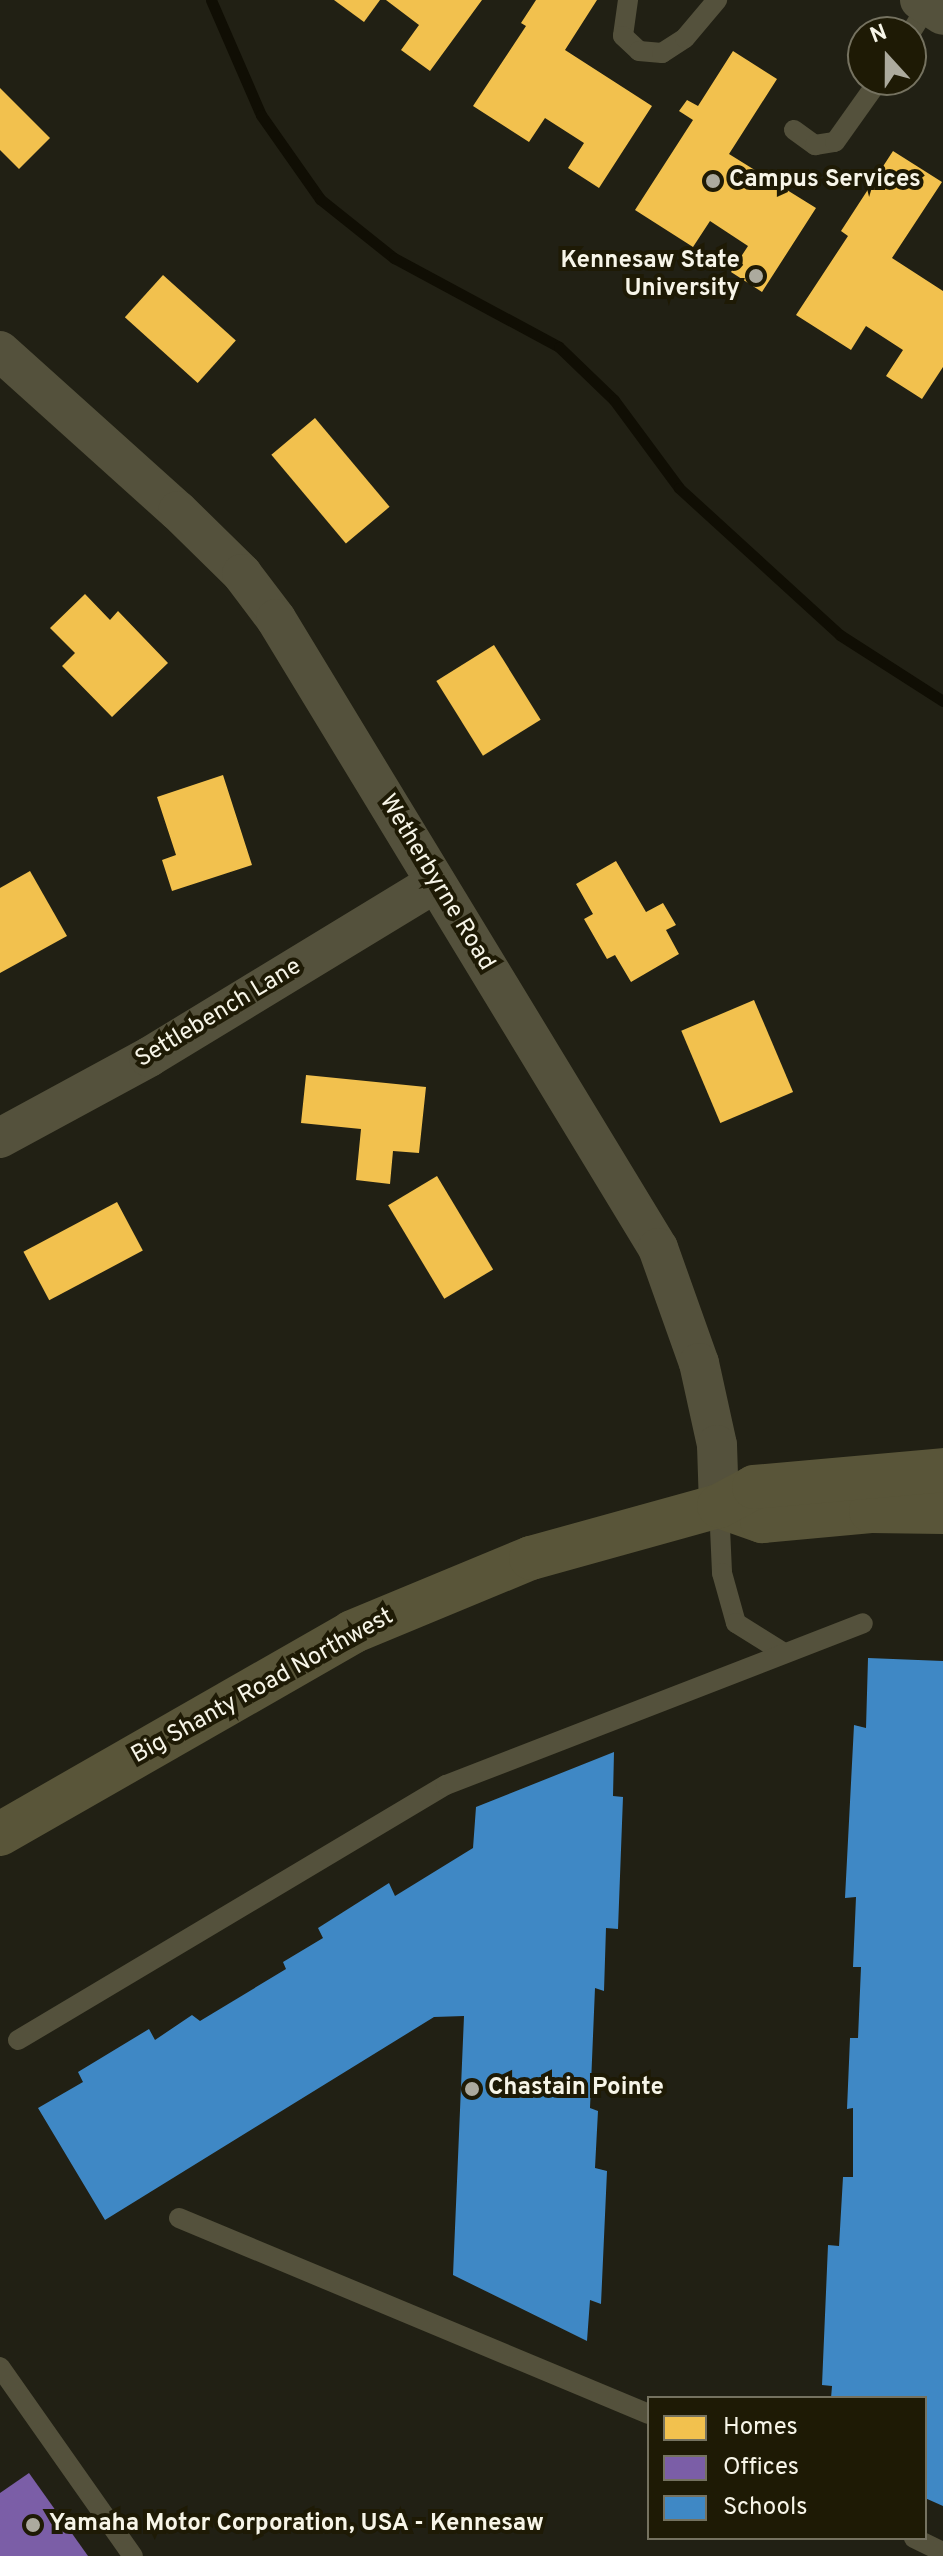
<!DOCTYPE html>
<html>
<head>
<meta charset="utf-8">
<style>
  body { margin:0 }
  #map { position:relative; width:943px; height:2556px; overflow:hidden; background:#212014; font-family:Overpass,sans-serif }
  div>[style] { position:absolute }
  [style*='--x'] { left:calc(var(--x)*1px); top:calc(var(--y)*1px); width:calc(var(--w)*1px); rotate:calc(var(--a)*1deg) }
  .homes>* { inset:0; background:#f2c14e; transform-origin:0 0 }
  .offices>* { inset:0; background:#7b5ea7 }
  .schools>* { inset:0; background:#3f88c5 }
  .stream>* { height:11px; margin:-5.5px; padding:0 5.5px; transform-origin:5.5px; border-radius:5.5px; background:#100e04 }
  .lane>* { height:20px; margin:-10px; padding:0 10px; transform-origin:10px; border-radius:10px; background:#54513c }
  .street>* { height:40px; margin:-20px; padding:0 20px; transform-origin:20px; border-radius:20px; background:#54513c }
  .secondary>* { height:44px; margin:-22px; padding:0 22px; transform-origin:22px; border-radius:22px; background:#595539 }
  .dots>* { width:22px; height:22px; translate:-50% -50%; box-sizing:border-box; border:4px solid #1e1a05; border-radius:50% }
  span { translate:-50% -50%; white-space:nowrap; text-align:center; line-height:1.15; -webkit-text-stroke:8px #1e1a05; paint-order:stroke }
  .poi-label { font-size:24px; color:#f7f5e8; font-weight:700 }
  .left { translate:0 -50%; text-align:left }
  .right { translate:-100% -50%; text-align:right }
  .street-label { font-size:24px; color:#f7f5e8 }
  .legend { position:absolute; left:647px; top:2396px; width:280px; height:144px; box-sizing:border-box; background:#1e1a05; border:2px solid #757260; margin:0; padding:10px 14px; list-style:none; font-size:24px; color:#f7f5e8 }
  .legend li { display:flex; align-items:center; gap:16px; height:40px }
  .legend b { width:40px; border:2px solid #757260 }
  .north { position:absolute; left:847px; top:16px; width:80px; height:80px; box-sizing:border-box; background:#1e1a05; border:2px solid #757260; border-radius:50%; rotate:339deg; font-size:22px; font-weight:700; line-height:32px; text-align:center; color:#f7f5e8 }
  .north::after { content:''; display:block; margin:auto; width:28px; height:36px; background:#acaa9e; clip-path:polygon(50% 0,100% 100%,50% 72%,0 100%) }
</style>
</head>
<body>
<div id="map">
  <div class="homes">
    <div style="clip-path:polygon(334px 0,380px 0,364px 22px)"></div>
    <div style="clip-path:polygon(386px 0,482px 0,430px 71px,401px 50px,419px 25px)"></div>
    <div style="clip-path:polygon(536px 0,597px 0,565px 50px,652px 106px,599px 188px,568px 168px,584px 143px,545px 118px,529px 142px,473px 106px,526px 26px,521px 23px)"></div>
    <div style="clip-path:polygon(733px 51px,777px 79px,729px 154px,816px 208px,762px 292px,731px 272px,748px 246px,710px 221px,693px 247px,635px 210px,693px 120px,679px 111px,687px 100px,698px 106px)"></div>
    <div style="clip-path:polygon(0 88px,50px 138px,19px 169px,0 150px)"></div>
    <div style="clip-path:polygon(893px 151px,942px 182px,892px 258px,943px 291px,943px 367px,922px 399px,886px 376px,903px 350px,866px 326px,851px 350px,796px 315px,848px 236px,841px 231px)"></div>
    <div style="left:163px;top:275px;width:98px;height:57px;rotate:42deg"></div>
    <div style="left:315px;top:418px;width:116px;height:57px;rotate:50deg"></div>
    <div style="clip-path:polygon(85px 594px,110px 620px,118px 611px,168px 663px,112px 717px,62px 666px,75px 653px,50px 628px)"></div>
    <div style="left:494px;top:645px;width:88px;height:68px;rotate:58deg"></div>
    <div style="clip-path:polygon(223px 775px,252px 865px,172px 891px,162px 860px,176px 855px,157px 797px)"></div>
    <div style="clip-path:polygon(616px 861px,646px 912px,663px 903px,676px 925px,666px 930px,679px 954px,631px 982px,615px 955px,607px 959px,584px 919px,593px 914px,576px 884px)"></div>
    <div style="clip-path:polygon(30px 871px,67px 936px,0 973px,0 888px)"></div>
    <div style="left:754px;top:1000px;width:100px;height:79px;rotate:67deg"></div>
    <div style="clip-path:polygon(306px 1075px,426px 1087px,419px 1153px,393px 1151px,390px 1184px,356px 1180px,361px 1129px,301px 1123px)"></div>
    <div style="left:437px;top:1176px;width:109px;height:57px;rotate:59deg"></div>
    <div style="left:117px;top:1202px;width:55px;height:106px;rotate:62deg"></div>
  </div>
  <div class="offices">
    <div style="clip-path:polygon(29px 2473px,88px 2556px,0 2556px,0 2493px)"></div>
  </div>
  <div class="schools">
    <div style="clip-path:polygon(868px 1658px,943px 1661px,943px 2506px,925px 2498px,925px 2398px,831px 2398px,832px 2386px,822px 2385px,828px 2245px,839px 2246px,843px 2177px,853px 2177px,853px 2108px,847px 2109px,850px 2038px,858px 2038px,861px 1967px,853px 1967px,856px 1897px,845px 1898px,854px 1725px,866px 1728px)"></div>
    <div style="clip-path:polygon(614px 1752px,613px 1796px,623px 1797px,618px 1929px,606px 1928px,604px 1991px,595px 1988px,590px 2108px,598px 2111px,595px 2168px,607px 2171px,601px 2304px,590px 2300px,587px 2341px,453px 2275px,464px 2016px,434px 2017px,105px 2220px,38px 2108px,83px 2082px,78px 2072px,149px 2029px,155px 2040px,192px 2015px,200px 2021px,286px 1969px,283px 1962px,323px 1938px,318px 1928px,389px 1883px,395px 1896px,473px 1848px,476px 1807px)"></div>
  </div>
  <div class="stream">
    <div style="--x:211;--y:0;--w:125;--a:66.5"></div>
    <div style="--x:261;--y:115;--w:103;--a:54.9"></div>
    <div style="--x:320;--y:199;--w:95;--a:38.6"></div>
    <div style="--x:394;--y:258;--w:187;--a:28.3"></div>
    <div style="--x:559;--y:347;--w:76;--a:43.9"></div>
    <div style="--x:614;--y:400;--w:109;--a:53.5"></div>
    <div style="--x:679;--y:488;--w:218;--a:42.4"></div>
    <div style="--x:840;--y:635;--w:122;--a:32.7"></div>
  </div>
  <div class="lane">
    <div style="--x:628;--y:0;--w:36;--a:98"></div>
    <div style="--x:623;--y:36;--w:22;--a:43"></div>
    <div style="--x:639;--y:51;--w:23;--a:5"></div>
    <div style="--x:662;--y:53;--w:27;--a:-33"></div>
    <div style="--x:685;--y:38;--w:50;--a:-49.9"></div>
    <div style="--x:911;--y:32;--w:32;--a:-58"></div>
    <div style="--x:794;--y:130;--w:26;--a:36"></div>
    <div style="--x:815;--y:145;--w:20;--a:-9"></div>
    <div style="--x:835;--y:142;--w:76;--a:-54.6"></div>
    <div style="--x:719;--y:1506;--w:67;--a:87.4"></div>
    <div style="--x:722;--y:1573;--w:52;--a:74.4"></div>
    <div style="--x:736;--y:1623;--w:57;--a:32"></div>
    <div style="--x:18;--y:2040;--w:498;--a:-30.8"></div>
    <div style="--x:446;--y:1785;--w:447;--a:-21.2"></div>
    <div style="--x:179;--y:2218;--w:509;--a:22.64"></div>
    <div style="--x:0;--y:2367;--w:231;--a:54.9"></div>
    <div style="--x:914;--y:2538;--w:32;--a:26"></div>
  </div>
  <div class="street">
    <div style="--x:920;--y:0;--w:27;--a:33"></div>
    <div style="--x:0;--y:351;--w:239;--a:42"></div>
    <div style="--x:178;--y:511;--w:90;--a:44.5"></div>
    <div style="--x:242;--y:574;--w:56;--a:52.9"></div>
    <div style="--x:276;--y:619;--w:736;--a:58.73"></div>
    <div style="--x:658;--y:1248;--w:122;--a:70.4"></div>
    <div style="--x:699;--y:1363;--w:84;--a:77.6"></div>
    <div style="--x:717;--y:1445;--w:61;--a:88.1"></div>
    <div style="--x:0;--y:1138;--w:170;--a:-28.5"></div>
    <div style="--x:149;--y:1057;--w:335;--a:-31.3"></div>
  </div>
  <div class="secondary">
    <div style="--x:719;--y:1506;--w:46;--a:19.2"></div>
    <div style="--x:762;--y:1521;--w:109;--a:-5.2"></div>
    <div style="--x:871;--y:1511;--w:72;--a:0.8"></div>
    <div style="--x:0;--y:1834;--w:406;--a:-29.8"></div>
    <div style="--x:352;--y:1632;--w:194;--a:-22.5"></div>
    <div style="--x:531;--y:1558;--w:195;--a:-15.5"></div>
    <div style="--x:719;--y:1506;--w:40;--a:-28"></div>
    <div style="--x:754;--y:1487;--w:190;--a:-5.1"></div>
  </div>
  <div class="dots">
    <div style="left:713px;top:181px;background:#acaa9e"></div>
    <div style="left:756px;top:276px;background:#acaa9e"></div>
    <div style="left:472px;top:2089px;background:#acaa9e"></div>
    <div style="left:33px;top:2525px;background:#acaa9e"></div>
  </div>
  <div class="poi-label">
    <span class="left" style="left:729px;top:181px">Campus Services</span>
    <span class="right" style="left:740px;top:276px">Kennesaw State<br>University</span>
    <span class="left" style="left:488px;top:2089px">Chastain Pointe</span>
    <span class="left" style="left:49px;top:2525px">Yamaha Motor Corporation, USA - Kennesaw</span>
  </div>
  <div class="street-label">
    <span style="left:436px;top:883px;rotate:59deg">Wetherbyrne Road</span>
    <span style="left:219px;top:1014px;rotate:-31deg">Settlebench Lane</span>
    <span style="left:263px;top:1687px;rotate:-29deg">Big Shanty Road Northwest</span>
  </div>
  <ul class="legend">
  <li><b style="height:22px;background:#f2c14e"></b>Homes</li>
  <li><b style="height:22px;background:#7b5ea7"></b>Offices</li>
  <li><b style="height:22px;background:#3f88c5"></b>Schools</li>
  </ul>
  <div class="north">N</div>
</div>
</body>
</html>
